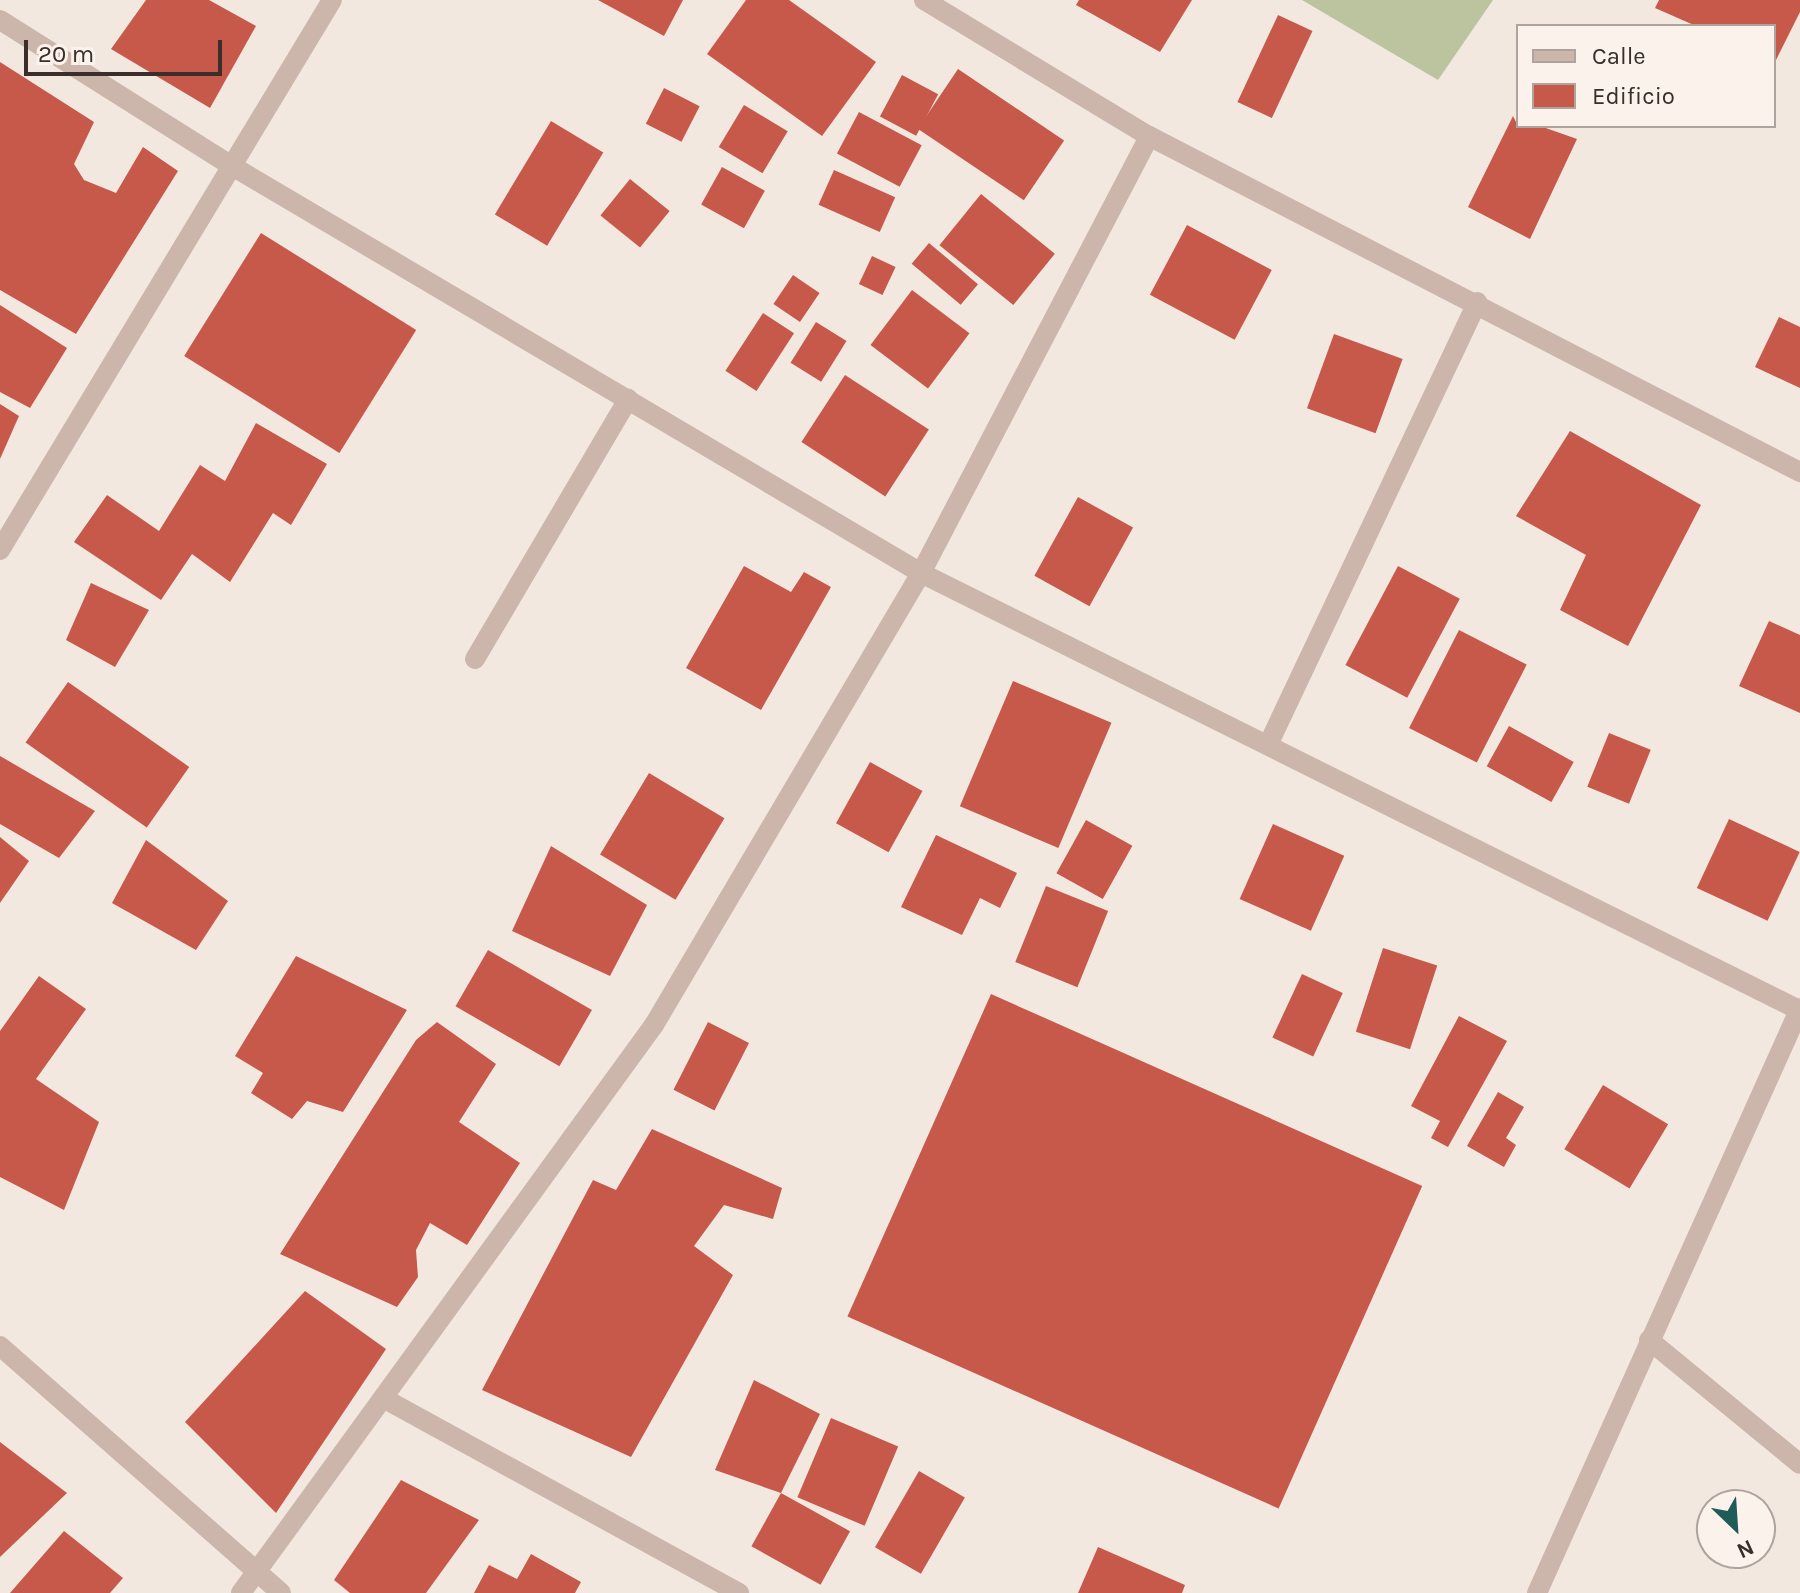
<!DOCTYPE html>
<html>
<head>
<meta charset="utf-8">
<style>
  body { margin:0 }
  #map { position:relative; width:1800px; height:1593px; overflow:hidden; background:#f3e8e0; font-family:Karla,sans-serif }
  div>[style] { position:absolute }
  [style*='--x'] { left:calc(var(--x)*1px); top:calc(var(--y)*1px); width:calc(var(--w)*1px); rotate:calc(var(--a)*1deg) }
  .green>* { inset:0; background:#bbc39f }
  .building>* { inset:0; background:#c7594a; transform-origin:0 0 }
  .minor>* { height:20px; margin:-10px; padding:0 10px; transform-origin:10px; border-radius:10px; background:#ccb6ab }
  span { translate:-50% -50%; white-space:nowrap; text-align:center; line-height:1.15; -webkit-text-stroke:7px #fbf2ec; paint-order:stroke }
  .legend { position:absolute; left:1516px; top:24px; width:260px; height:104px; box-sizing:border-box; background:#fbf2ec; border:2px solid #aea39e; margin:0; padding:10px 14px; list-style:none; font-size:24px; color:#3a2d2a }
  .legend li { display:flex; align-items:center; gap:16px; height:40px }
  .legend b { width:40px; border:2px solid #aea39e }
  .north { position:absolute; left:1696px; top:1489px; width:80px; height:80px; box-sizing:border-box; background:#fbf2ec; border:2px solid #aea39e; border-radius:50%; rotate:155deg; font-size:22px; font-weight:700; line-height:32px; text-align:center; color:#3a2d2a }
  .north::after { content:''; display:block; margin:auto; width:28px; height:36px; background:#1f5c59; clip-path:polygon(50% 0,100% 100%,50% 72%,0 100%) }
  .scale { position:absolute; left:24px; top:40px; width:198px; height:36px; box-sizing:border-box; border:4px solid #3a2d2a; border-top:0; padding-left:10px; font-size:24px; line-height:28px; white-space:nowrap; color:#3a2d2a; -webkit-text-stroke:6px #fbf2ec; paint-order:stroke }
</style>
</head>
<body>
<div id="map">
  <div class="green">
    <div style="clip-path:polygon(1302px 0,1493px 0,1438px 80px)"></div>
  </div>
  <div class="building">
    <div style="clip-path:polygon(146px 0,209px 0,256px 26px,210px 108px,111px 49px)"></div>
    <div style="clip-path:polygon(598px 0,683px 0,664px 36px)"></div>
    <div style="clip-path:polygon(746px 0,789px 0,876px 62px,822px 136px,707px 54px)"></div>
    <div style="clip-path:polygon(1079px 0,1192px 0,1160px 52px,1076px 5px)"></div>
    <div style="clip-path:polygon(1659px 0,1800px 0,1800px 12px,1774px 64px,1774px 26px,1696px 26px,1655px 8px)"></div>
    <div style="left:1278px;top:15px;width:38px;height:96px;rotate:25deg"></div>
    <div style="clip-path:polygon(0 62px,94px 122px,74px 164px,84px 180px,116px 193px,143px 147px,178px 171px,76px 334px,0 290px)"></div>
    <div style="left:958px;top:69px;width:128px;height:72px;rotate:34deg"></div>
    <div style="left:902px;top:75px;width:41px;height:47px;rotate:28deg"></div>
    <div style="left:664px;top:88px;width:40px;height:40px;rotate:27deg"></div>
    <div style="left:744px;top:105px;width:51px;height:49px;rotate:31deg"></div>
    <div style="left:859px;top:112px;width:71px;height:47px;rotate:28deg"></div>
    <div style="clip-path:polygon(1513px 116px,1518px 126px,1540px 126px,1577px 139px,1530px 239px,1468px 207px)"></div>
    <div style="left:551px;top:121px;width:61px;height:109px;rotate:31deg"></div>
    <div style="left:722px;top:167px;width:49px;height:43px;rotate:29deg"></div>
    <div style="left:834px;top:170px;width:67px;height:38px;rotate:24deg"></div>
    <div style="left:630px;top:179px;width:51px;height:47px;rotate:39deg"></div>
    <div style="left:981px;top:194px;width:95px;height:66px;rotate:39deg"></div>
    <div style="left:1187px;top:225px;width:96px;height:79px;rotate:28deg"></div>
    <div style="left:261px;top:233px;width:183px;height:145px;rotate:32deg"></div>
    <div style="left:929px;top:243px;width:64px;height:27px;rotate:40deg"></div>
    <div style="left:872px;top:256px;width:26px;height:31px;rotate:25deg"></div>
    <div style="left:793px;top:275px;width:32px;height:35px;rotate:34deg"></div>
    <div style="left:912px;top:290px;width:72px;height:69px;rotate:37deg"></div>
    <div style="clip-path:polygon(0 305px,67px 348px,30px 408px,0 392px)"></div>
    <div style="left:763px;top:313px;width:37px;height:69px;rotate:33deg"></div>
    <div style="clip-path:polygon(1779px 317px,1800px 327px,1800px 388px,1755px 367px)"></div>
    <div style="left:816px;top:322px;width:36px;height:48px;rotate:32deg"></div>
    <div style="left:1334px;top:334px;width:73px;height:79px;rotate:20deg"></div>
    <div style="left:845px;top:375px;width:100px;height:80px;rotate:33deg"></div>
    <div style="clip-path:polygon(0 404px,19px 416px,0 459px)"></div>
    <div style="clip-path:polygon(256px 423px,327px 464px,291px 525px,273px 513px,230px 582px,192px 554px,161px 600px,74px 542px,107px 495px,159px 531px,200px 465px,225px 481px)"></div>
    <div style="clip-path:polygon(1570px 431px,1701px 505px,1628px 646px,1560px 610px,1586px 555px,1516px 516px)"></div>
    <div style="left:1078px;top:497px;width:63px;height:90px;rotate:29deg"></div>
    <div style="clip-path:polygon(744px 566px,791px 592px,804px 572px,831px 587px,761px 710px,686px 668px)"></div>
    <div style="left:1398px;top:566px;width:70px;height:112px;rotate:28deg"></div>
    <div style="clip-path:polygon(91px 583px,149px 610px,115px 667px,66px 640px)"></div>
    <div style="clip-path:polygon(1769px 621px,1800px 635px,1800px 713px,1739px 686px)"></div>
    <div style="left:1459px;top:630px;width:76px;height:110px;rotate:27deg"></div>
    <div style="left:1013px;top:681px;width:107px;height:136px;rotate:23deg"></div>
    <div style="left:68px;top:682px;width:148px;height:74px;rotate:35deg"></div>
    <div style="left:1509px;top:726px;width:74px;height:46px;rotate:29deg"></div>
    <div style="left:1609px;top:733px;width:45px;height:58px;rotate:22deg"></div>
    <div style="clip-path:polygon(0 756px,95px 811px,59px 858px,0 824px)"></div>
    <div style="left:870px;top:762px;width:60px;height:70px;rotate:29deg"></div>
    <div style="left:649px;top:773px;width:88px;height:95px;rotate:31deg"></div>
    <div style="left:1729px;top:819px;width:78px;height:76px;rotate:25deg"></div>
    <div style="left:1086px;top:820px;width:53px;height:61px;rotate:29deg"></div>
    <div style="left:1273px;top:824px;width:78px;height:82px;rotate:24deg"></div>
    <div style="clip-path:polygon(936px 835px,1017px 873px,1000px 908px,980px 898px,962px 935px,901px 907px)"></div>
    <div style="clip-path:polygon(0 837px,29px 861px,0 903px)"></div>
    <div style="clip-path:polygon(146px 840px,228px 901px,196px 950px,112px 903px)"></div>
    <div style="clip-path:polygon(551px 846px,647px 905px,610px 976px,512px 931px)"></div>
    <div style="left:1046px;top:886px;width:67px;height:82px;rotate:22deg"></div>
    <div style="left:1383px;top:948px;width:57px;height:88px;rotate:18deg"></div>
    <div style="left:488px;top:950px;width:120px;height:65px;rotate:30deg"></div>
    <div style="clip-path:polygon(296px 956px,407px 1010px,343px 1112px,307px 1101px,292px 1119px,251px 1093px,263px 1073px,235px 1056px)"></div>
    <div style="left:1302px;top:974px;width:45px;height:70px;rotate:25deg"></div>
    <div style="clip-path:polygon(39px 976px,86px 1009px,36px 1079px,99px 1122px,64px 1210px,0 1177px,0 1031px)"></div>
    <div style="left:991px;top:994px;width:472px;height:353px;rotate:24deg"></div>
    <div style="clip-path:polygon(1459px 1016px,1507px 1041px,1448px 1147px,1431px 1138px,1440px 1121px,1411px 1106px)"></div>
    <div style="clip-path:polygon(437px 1022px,496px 1064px,459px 1122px,520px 1163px,467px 1245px,430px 1223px,416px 1250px,418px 1277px,397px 1307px,280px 1254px,416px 1040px)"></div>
    <div style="left:708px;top:1022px;width:46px;height:76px;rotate:27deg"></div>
    <div style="left:1603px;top:1085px;width:76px;height:75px;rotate:31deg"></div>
    <div style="clip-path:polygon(1498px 1092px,1524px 1107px,1506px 1138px,1516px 1145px,1504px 1167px,1467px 1146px)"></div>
    <div style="clip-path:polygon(652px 1129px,782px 1188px,773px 1219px,724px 1205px,694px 1246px,733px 1275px,631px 1457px,482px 1390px,593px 1180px,616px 1190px)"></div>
    <div style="clip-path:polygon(305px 1291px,386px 1349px,276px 1513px,185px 1422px)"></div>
    <div style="clip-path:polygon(754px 1380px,820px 1414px,781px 1493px,715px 1470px)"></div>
    <div style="left:831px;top:1418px;width:73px;height:86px;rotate:23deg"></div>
    <div style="clip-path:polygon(0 1442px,67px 1493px,0 1557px)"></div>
    <div style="left:919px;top:1471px;width:53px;height:88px;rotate:30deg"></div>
    <div style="clip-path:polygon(401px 1480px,479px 1520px,426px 1593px,350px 1593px,334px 1580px)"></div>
    <div style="left:781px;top:1493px;width:79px;height:61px;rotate:29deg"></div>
    <div style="clip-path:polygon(64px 1531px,123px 1578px,110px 1593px,10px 1593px)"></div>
    <div style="clip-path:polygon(1098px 1547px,1185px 1585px,1182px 1593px,1078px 1593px)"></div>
    <div style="clip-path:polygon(531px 1554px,581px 1582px,575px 1593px,474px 1593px,489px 1565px,517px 1579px)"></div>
  </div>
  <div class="minor">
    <div style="--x:924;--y:0;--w:263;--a:31.2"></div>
    <div style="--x:1149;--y:136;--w:733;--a:27.3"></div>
    <div style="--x:0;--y:20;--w:274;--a:32.2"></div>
    <div style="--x:232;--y:166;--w:800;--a:30.57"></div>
    <div style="--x:921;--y:573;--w:981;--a:26.46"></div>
    <div style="--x:0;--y:550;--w:642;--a:-58.88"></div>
    <div style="--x:475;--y:659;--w:302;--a:-59.5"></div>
    <div style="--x:1268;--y:745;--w:490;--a:-64.7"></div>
    <div style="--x:1649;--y:1340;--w:195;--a:39.4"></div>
    <div style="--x:0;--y:1346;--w:374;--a:41.3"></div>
    <div style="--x:383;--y:1398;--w:406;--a:28.7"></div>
    <div style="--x:241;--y:1593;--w:702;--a:-53.98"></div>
    <div style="--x:654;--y:1025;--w:525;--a:-59.43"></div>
    <div style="--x:921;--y:573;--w:493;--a:-62.4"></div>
    <div style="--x:1537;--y:1593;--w:641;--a:-65.79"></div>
  </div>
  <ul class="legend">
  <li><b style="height:10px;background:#ccb6ab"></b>Calle</li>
  <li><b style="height:22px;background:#c7594a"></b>Edificio</li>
  </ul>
  <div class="north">N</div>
  <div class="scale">20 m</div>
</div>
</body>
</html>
